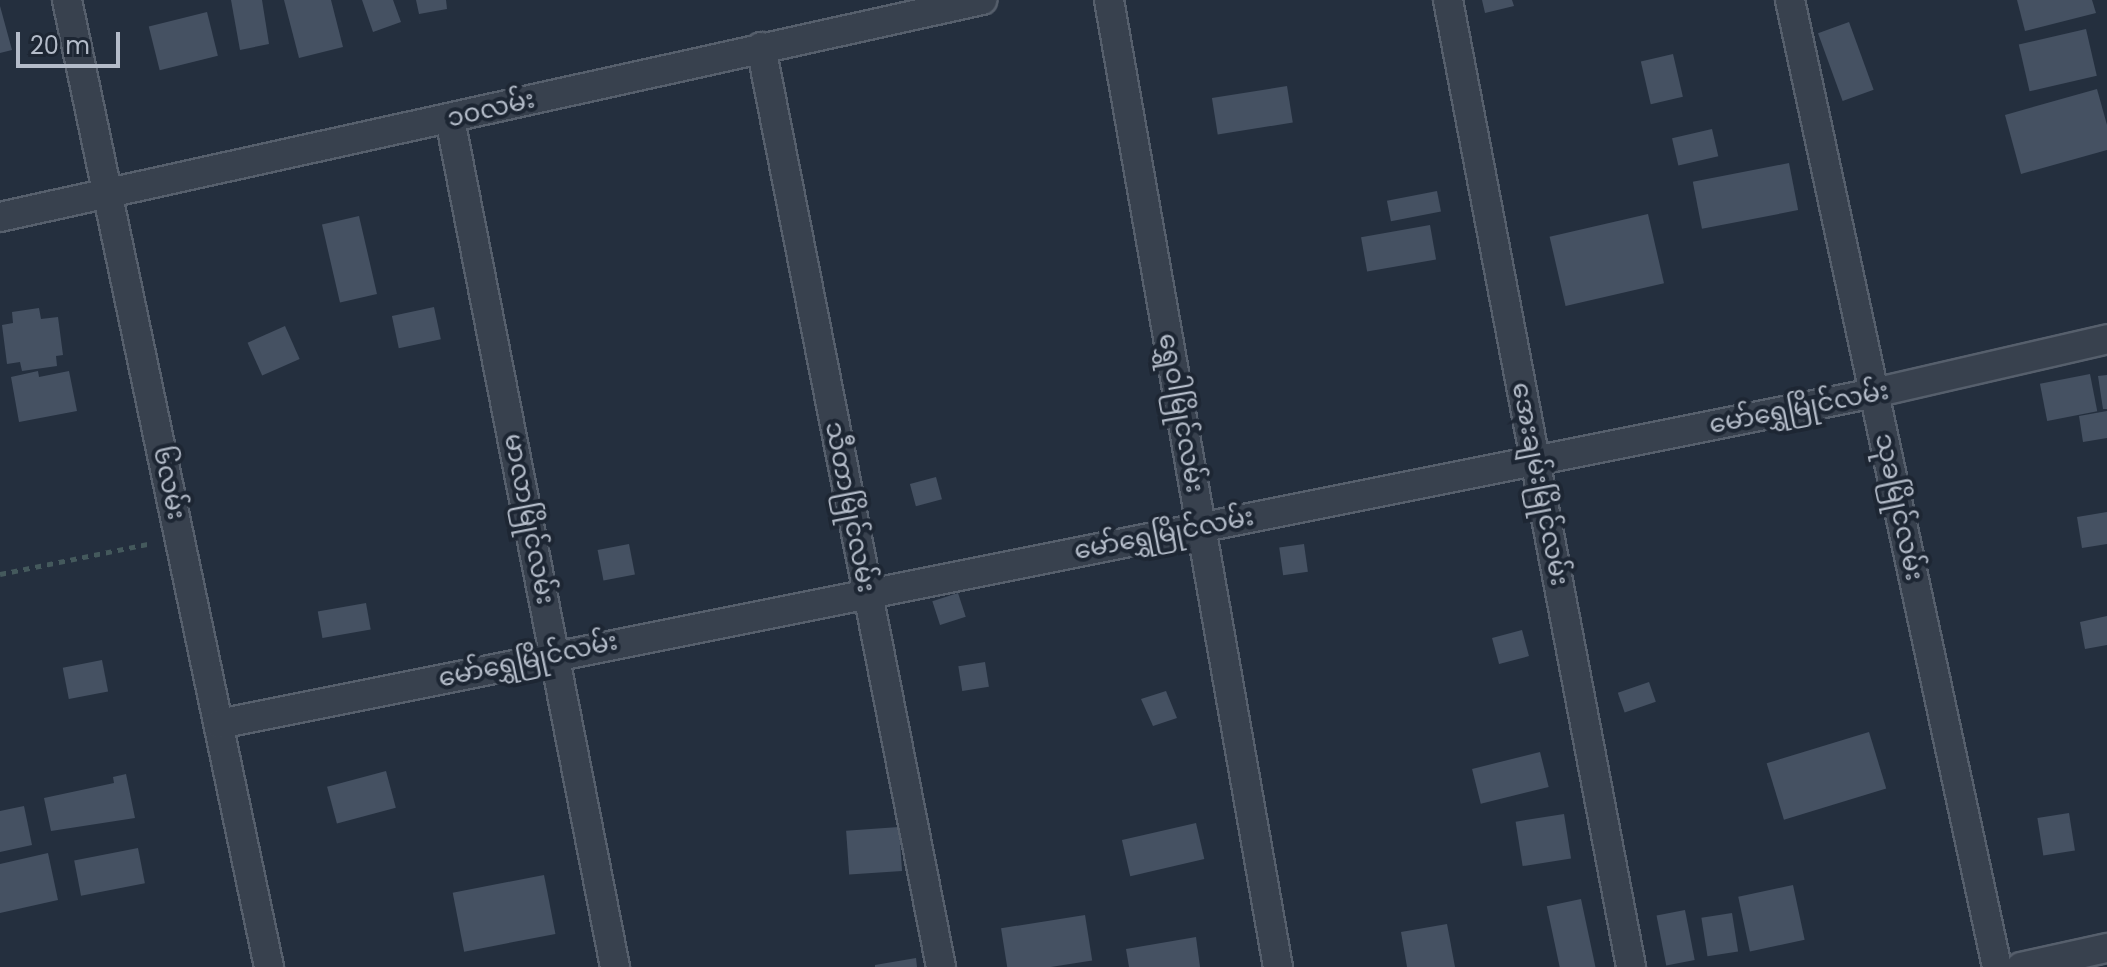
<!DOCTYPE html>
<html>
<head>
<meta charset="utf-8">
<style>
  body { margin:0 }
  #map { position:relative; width:2107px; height:967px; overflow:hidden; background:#242f3e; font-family:Poppins,"Noto Sans Myanmar",sans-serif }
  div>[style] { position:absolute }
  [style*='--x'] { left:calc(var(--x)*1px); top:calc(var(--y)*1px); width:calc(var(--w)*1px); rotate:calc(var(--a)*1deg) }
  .building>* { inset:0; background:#455162; transform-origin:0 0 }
  .path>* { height:5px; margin-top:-2.5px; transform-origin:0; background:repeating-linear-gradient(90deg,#44595c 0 6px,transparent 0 12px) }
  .roads { filter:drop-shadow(2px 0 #565f6c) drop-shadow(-2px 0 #565f6c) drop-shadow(0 2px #565f6c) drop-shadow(0 -2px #565f6c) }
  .street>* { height:28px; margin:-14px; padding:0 14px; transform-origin:14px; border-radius:14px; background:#38414e }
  span { translate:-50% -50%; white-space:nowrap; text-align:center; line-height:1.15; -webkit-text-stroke:8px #1d2633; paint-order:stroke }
  .street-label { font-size:26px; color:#b4bcc9 }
  .scale { position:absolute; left:16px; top:32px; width:104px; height:36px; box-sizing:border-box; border:4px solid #b4bcc9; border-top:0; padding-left:10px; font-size:24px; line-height:28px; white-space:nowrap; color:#b4bcc9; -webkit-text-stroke:6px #1d2633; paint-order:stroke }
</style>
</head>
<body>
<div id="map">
  <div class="building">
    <div style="clip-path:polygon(231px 0,262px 0,269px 44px,240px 50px)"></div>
    <div style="clip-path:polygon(284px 0,331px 0,343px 47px,299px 58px)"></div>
    <div style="clip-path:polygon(362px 0,393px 0,401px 22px,373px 32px)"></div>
    <div style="clip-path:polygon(416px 0,446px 0,447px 9px,419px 14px)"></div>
    <div style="clip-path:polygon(1482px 0,1512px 0,1514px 6px,1485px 13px)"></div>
    <div style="clip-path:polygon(2017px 0,2092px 0,2096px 13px,2025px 31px)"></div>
    <div style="clip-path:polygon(0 6px,12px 50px,0 53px)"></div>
    <div style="left:207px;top:12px;width:45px;height:60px;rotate:76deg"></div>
    <div style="left:1849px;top:22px;width:72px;height:33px;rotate:70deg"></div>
    <div style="left:2086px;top:29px;width:48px;height:69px;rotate:77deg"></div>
    <div style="left:1673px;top:54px;width:44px;height:33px;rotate:77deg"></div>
    <div style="left:1287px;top:86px;width:37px;height:76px;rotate:81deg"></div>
    <div style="clip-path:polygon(2097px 89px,2107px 125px,2107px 150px,2021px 174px,2005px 115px)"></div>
    <div style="left:1712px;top:129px;width:28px;height:41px;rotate:77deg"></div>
    <div style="left:1789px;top:163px;width:48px;height:98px;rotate:79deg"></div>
    <div style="left:1437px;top:191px;width:21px;height:51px;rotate:79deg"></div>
    <div style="left:1648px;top:214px;width:71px;height:101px;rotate:77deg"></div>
    <div style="left:359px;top:216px;width:80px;height:38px;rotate:77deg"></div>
    <div style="left:1430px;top:225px;width:35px;height:70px;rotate:80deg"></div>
    <div style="left:434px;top:307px;width:33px;height:43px;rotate:78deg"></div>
    <div style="clip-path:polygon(39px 308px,41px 319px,58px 317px,63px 355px,56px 356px,57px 366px,22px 371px,20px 362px,7px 364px,2px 325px,13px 323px,12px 312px)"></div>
    <div style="left:285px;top:326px;width:36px;height:41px;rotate:66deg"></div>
    <div style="clip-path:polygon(38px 371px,39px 377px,69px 371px,77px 411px,19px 422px,11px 377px)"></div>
    <div style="left:2090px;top:374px;width:38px;height:51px;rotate:79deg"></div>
    <div style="clip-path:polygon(2107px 375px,2107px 409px,2103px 409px,2098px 376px)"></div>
    <div style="clip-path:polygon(2107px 411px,2107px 438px,2083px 442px,2079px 416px)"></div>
    <div style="left:936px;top:477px;width:23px;height:27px;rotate:75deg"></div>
    <div style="clip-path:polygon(2107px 512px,2107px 544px,2082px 548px,2077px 517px)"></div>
    <div style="left:629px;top:544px;width:31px;height:32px;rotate:79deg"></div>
    <div style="left:1304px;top:544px;width:28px;height:25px;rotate:82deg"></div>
    <div style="left:958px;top:593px;width:25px;height:27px;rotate:72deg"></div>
    <div style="left:366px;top:603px;width:27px;height:49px;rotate:80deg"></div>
    <div style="clip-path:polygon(2107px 616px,2107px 645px,2085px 649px,2080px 622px)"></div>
    <div style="left:1522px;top:630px;width:27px;height:31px;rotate:75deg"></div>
    <div style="left:102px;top:660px;width:32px;height:40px;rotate:79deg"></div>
    <div style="left:985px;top:662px;width:25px;height:27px;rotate:81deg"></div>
    <div style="left:1649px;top:682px;width:21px;height:33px;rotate:71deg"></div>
    <div style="clip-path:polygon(1166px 691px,1177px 718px,1153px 726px,1141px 699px)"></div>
    <div style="left:1869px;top:732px;width:59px;height:107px;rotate:73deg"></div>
    <div style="left:1540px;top:752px;width:36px;height:70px;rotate:76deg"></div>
    <div style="left:386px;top:771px;width:38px;height:61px;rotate:75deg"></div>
    <div style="clip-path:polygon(126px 774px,135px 818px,51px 831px,44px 798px,114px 783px,113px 777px)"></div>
    <div style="clip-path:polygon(24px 806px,32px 845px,0 852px,0 811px)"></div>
    <div style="left:2069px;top:813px;width:38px;height:32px;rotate:81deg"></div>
    <div style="left:1564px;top:814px;width:45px;height:49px;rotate:81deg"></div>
    <div style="left:1196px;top:823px;width:37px;height:76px;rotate:77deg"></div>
    <div style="left:899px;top:827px;width:44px;height:53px;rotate:86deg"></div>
    <div style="left:138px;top:848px;width:36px;height:65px;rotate:79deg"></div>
    <div style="clip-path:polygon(48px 853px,58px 900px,0 913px,0 864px)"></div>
    <div style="left:544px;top:875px;width:60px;height:93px;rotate:79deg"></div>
    <div style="left:1793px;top:885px;width:56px;height:56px;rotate:78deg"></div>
    <div style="left:1581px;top:899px;width:70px;height:35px;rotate:78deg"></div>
    <div style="left:1685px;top:910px;width:51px;height:29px;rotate:79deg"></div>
    <div style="left:1732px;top:913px;width:39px;height:31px;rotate:81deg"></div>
    <div style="left:1085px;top:915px;width:46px;height:85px;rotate:81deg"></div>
    <div style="clip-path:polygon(1447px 924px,1455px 967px,1407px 967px,1401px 932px)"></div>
    <div style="clip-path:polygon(1196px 937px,1200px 967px,1129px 967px,1126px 949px)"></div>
    <div style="clip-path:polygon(916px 958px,917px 967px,875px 967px,875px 965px)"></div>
  </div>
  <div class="path">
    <div style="--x:0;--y:574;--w:155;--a:-11.5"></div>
  </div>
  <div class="roads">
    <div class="street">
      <div style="--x:67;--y:0;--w:988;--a:78.2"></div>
      <div style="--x:1109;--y:0;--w:982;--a:80.09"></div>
      <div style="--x:1448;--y:0;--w:984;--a:79.28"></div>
      <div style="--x:1790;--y:0;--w:989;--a:77.92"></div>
      <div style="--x:761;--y:47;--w:937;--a:78.93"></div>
      <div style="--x:450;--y:119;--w:864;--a:78.99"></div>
      <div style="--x:0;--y:217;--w:1006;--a:-12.46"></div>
      <div style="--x:219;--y:724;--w:1688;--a:-11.31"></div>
      <div style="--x:1874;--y:393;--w:239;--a:-13"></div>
      <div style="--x:2021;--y:967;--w:88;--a:-12.5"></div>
    </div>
  </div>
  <div class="street-label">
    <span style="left:491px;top:109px;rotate:-13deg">၁၀လမ်း</span>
    <span style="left:1799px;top:408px;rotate:-11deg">မော်ရွှေမြိုင်လမ်း</span>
    <span style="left:1181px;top:413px;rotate:80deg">ရွှေဝါမြိုင်လမ်း</span>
    <span style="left:169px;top:483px;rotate:78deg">၆လမ်း</span>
    <span style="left:1540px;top:484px;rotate:79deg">အေးချမ်းမြိုင်လမ်း</span>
    <span style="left:850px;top:507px;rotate:79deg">သီတာမြိုင်လမ်း</span>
    <span style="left:1899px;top:507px;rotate:78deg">သုခမြိုင်လမ်း</span>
    <span style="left:529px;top:519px;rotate:79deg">မာလာမြိုင်လမ်း</span>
    <span style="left:1164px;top:534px;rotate:-11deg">မော်ရွှေမြိုင်လမ်း</span>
    <span style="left:528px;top:660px;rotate:-12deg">မော်ရွှေမြိုင်လမ်း</span>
  </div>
  <div class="scale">20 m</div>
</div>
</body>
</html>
